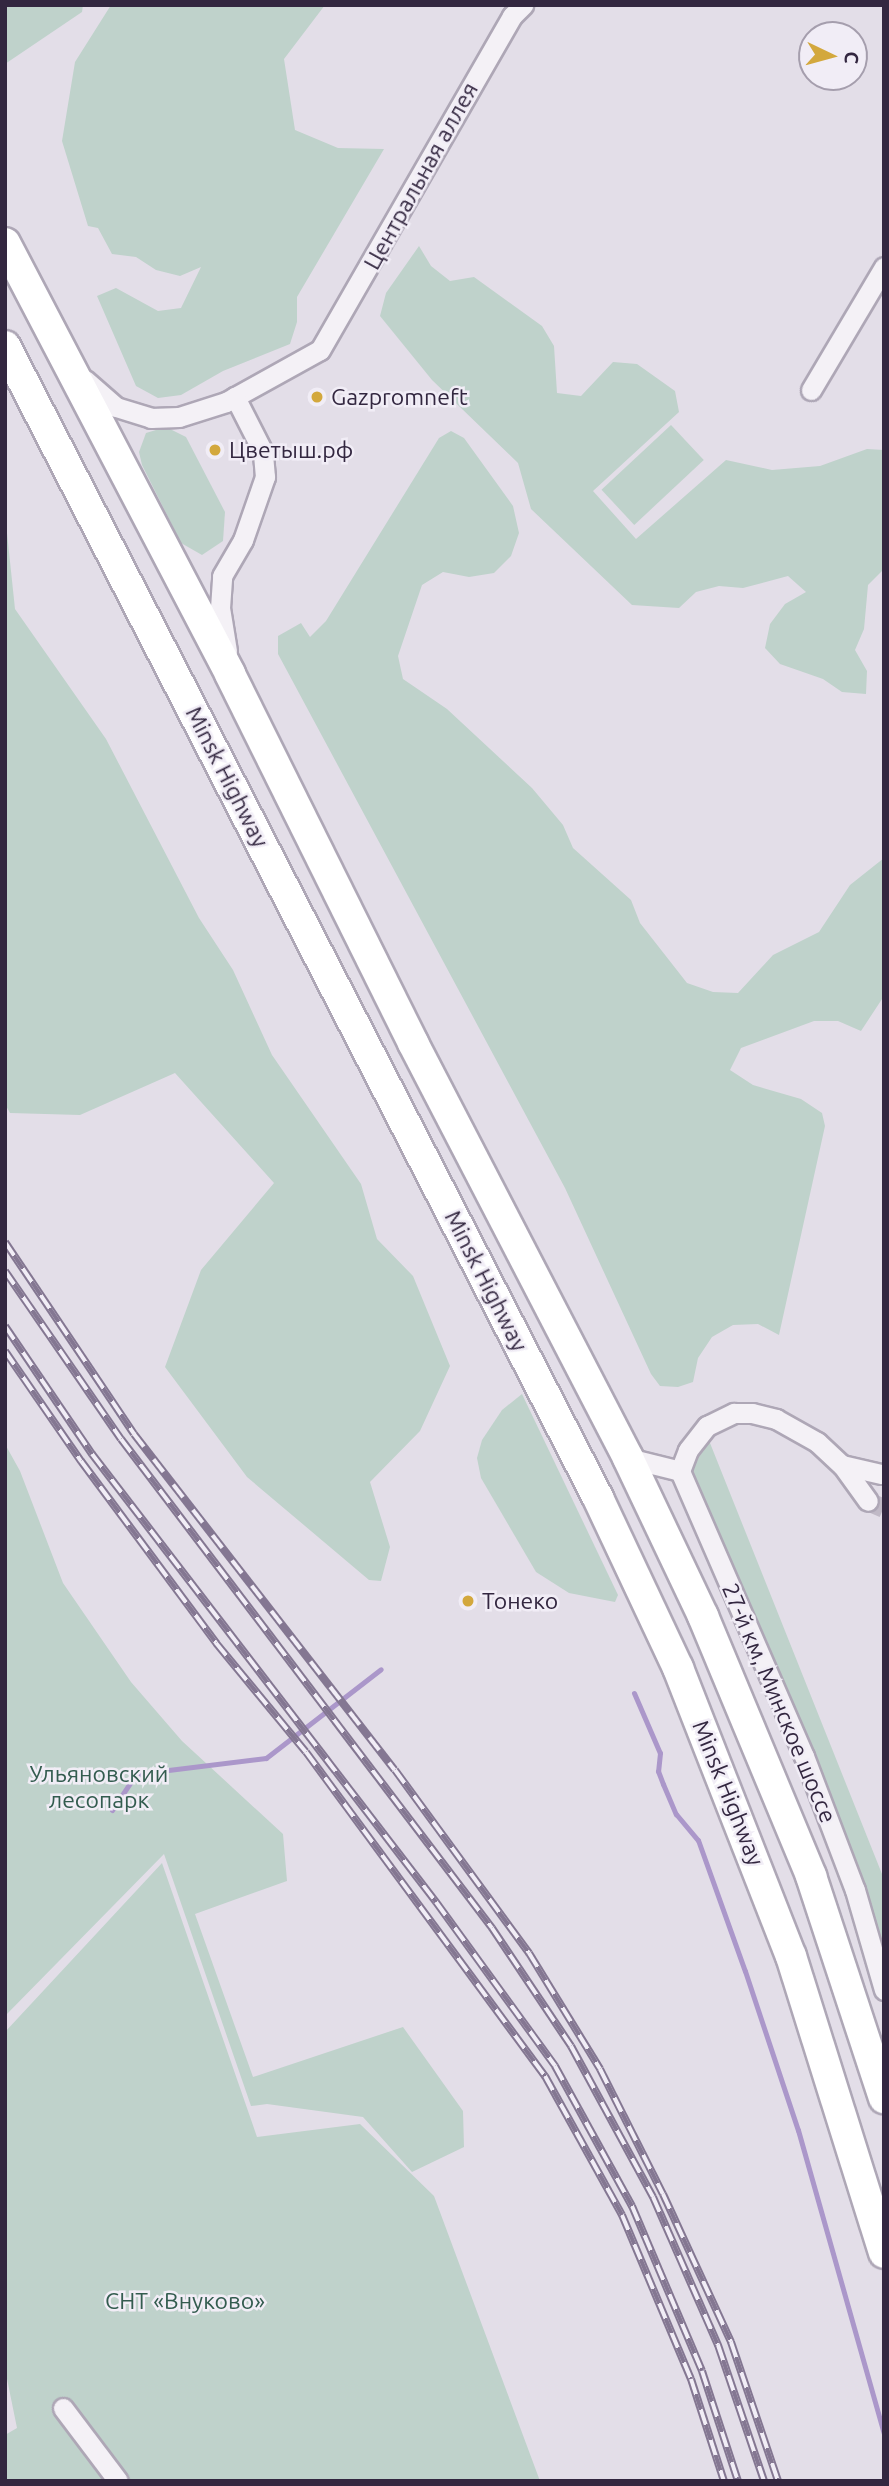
<!DOCTYPE html>
<html>
<head>
<meta charset="utf-8">
<style>
  body { margin:0 }
  #map { position:relative; width:889px; height:2486px; overflow:hidden; background:#e3dee8; font-family:Ubuntu,sans-serif }
  div>[style] { position:absolute }
  [style*='--x'] { left:calc(var(--x)*1px); top:calc(var(--y)*1px); width:calc(var(--w)*1px); rotate:calc(var(--a)*1deg) }
  .green>* { inset:0; background:#bfd2cb; transform-origin:0 0 }
  .stream>* { height:5px; margin:-2.5px; padding:0 2.5px; transform-origin:2.5px; border-radius:2.5px; background:#ab97ca }
  .minor-tunnel>* { height:19px; margin-top:-9.5px; transform-origin:0; background:repeating-linear-gradient(90deg,#c0b9c6 0 19px,transparent 0 29px) }
  .roads { filter:drop-shadow(2px 0 #aea7b6) drop-shadow(-2px 0 #aea7b6) drop-shadow(0 2px #aea7b6) drop-shadow(0 -2px #aea7b6) }
  .minor>* { height:19px; margin:-9.5px; padding:0 9.5px; transform-origin:9.5px; border-radius:9.5px; background:#f4f1f6 }
  .highway>* { height:30px; margin:-15px; padding:0 15px; transform-origin:15px; border-radius:15px; background:#fff }
  .rail>* { height:8px; margin-top:-4px; transform-origin:0; background:repeating-linear-gradient(90deg,#f1edf6 0 16px,#847792 0 32px); box-sizing:border-box; border-block:2px solid #847792 }
  .dots>* { width:19px; height:19px; translate:-50% -50%; box-sizing:border-box; border:4px solid #f1edf6; border-radius:50% }
  span { translate:-50% -50%; white-space:nowrap; text-align:center; line-height:1.15; -webkit-text-stroke:5px #f1edf6; paint-order:stroke }
  .street-label { font-size:23px; color:#332740 }
  .poi-label { font-size:23px; color:#332740 }
  .left { translate:0 -50%; text-align:left }
  .park-label { font-size:23px; color:#335c4f }
  .frame { position:absolute; inset:0; border:7px solid #332740; pointer-events:none }
  .north { position:absolute; left:798px; top:21px; width:70px; height:70px; box-sizing:border-box; background:#f1edf6; border:2px solid #a59ead; border-radius:50%; rotate:95deg; font-size:19px; font-weight:700; line-height:28px; text-align:center; color:#332740 }
  .north::after { content:''; display:block; margin:auto; width:24px; height:32px; background:#d3a83d; clip-path:polygon(50% 0,100% 100%,50% 72%,0 100%) }
</style>
</head>
<body>
<div id="map">
  <div class="green">
    <div style="clip-path:polygon(5px 5px,83px 5px,82px 12px,5px 64px)"></div>
    <div style="clip-path:polygon(111px 5px,325px 5px,284px 59px,295px 130px,338px 148px,384px 149px,297px 297px,297px 322px,290px 344px,223px 371px,181px 395px,158px 398px,136px 386px,97px 296px,116px 288px,158px 311px,181px 308px,201px 267px,180px 276px,156px 270px,136px 257px,112px 254px,98px 228px,88px 226px,62px 141px,75px 62px)"></div>
    <div style="clip-path:polygon(419px 246px,431px 266px,450px 281px,474px 277px,542px 326px,554px 346px,557px 393px,581px 396px,613px 362px,637px 364px,675px 391px,679px 412px,593px 491px,636px 539px,726px 460px,772px 470px,820px 466px,867px 449px,884px 450px,884px 569px,868px 585px,864px 629px,855px 650px,867px 671px,866px 694px,842px 692px,823px 679px,780px 664px,765px 648px,770px 624px,785px 604px,806px 592px,788px 576px,743px 588px,719px 586px,696px 592px,679px 608px,632px 605px,531px 509px,518px 463px,432px 380px,380px 316px,386px 293px)"></div>
    <div style="left:671px;top:425px;width:48px;height:95px;rotate:47deg"></div>
    <div style="clip-path:polygon(166px 427px,186px 437px,225px 512px,223px 541px,202px 555px,181px 543px,142px 465px,139px 452px,146px 433px)"></div>
    <div style="clip-path:polygon(451px 431px,464px 438px,513px 506px,519px 533px,511px 556px,494px 573px,469px 577px,443px 572px,422px 585px,398px 656px,403px 679px,447px 709px,532px 788px,563px 825px,573px 848px,631px 900px,640px 923px,687px 983px,713px 992px,738px 993px,773px 955px,819px 932px,850px 885px,884px 858px,884px 996px,861px 1031px,838px 1021px,814px 1021px,741px 1048px,730px 1070px,753px 1085px,801px 1099px,822px 1113px,825px 1126px,779px 1335px,758px 1324px,733px 1325px,712px 1337px,698px 1358px,693px 1382px,678px 1387px,660px 1386px,651px 1374px,565px 1188px,278px 654px,278px 636px,301px 623px,310px 637px,326px 621px,439px 438px)"></div>
    <div style="clip-path:polygon(5px 514px,15px 609px,106px 739px,199px 918px,233px 970px,272px 1055px,361px 1184px,377px 1239px,413px 1276px,450px 1366px,420px 1431px,370px 1482px,390px 1547px,381px 1581px,369px 1580px,247px 1477px,165px 1367px,201px 1270px,274px 1183px,175px 1073px,80px 1115px,10px 1113px,5px 1104px)"></div>
    <div style="clip-path:polygon(522px 1394px,618px 1595px,615px 1602px,569px 1593px,536px 1572px,481px 1478px,477px 1458px,482px 1440px,502px 1410px)"></div>
    <div style="clip-path:polygon(708px 1438px,884px 1879px,884px 1954px,850px 1846px,767px 1641px,692px 1481px,693px 1461px)"></div>
    <div style="clip-path:polygon(5px 1444px,20px 1471px,63px 1583px,131px 1682px,182px 1741px,283px 1834px,287px 1881px,195px 1914px,253px 2077px,403px 2027px,463px 2111px,464px 2147px,412px 2172px,363px 2117px,267px 2104px,251px 2106px,164px 1854px,5px 2016px)"></div>
    <div style="clip-path:polygon(162px 1863px,257px 2137px,360px 2124px,434px 2196px,540px 2481px,5px 2481px,5px 2435px,17px 2428px,5px 2369px,5px 2032px)"></div>
  </div>
  <div class="stream">
    <div style="--x:634;--y:1693;--w:65;--a:66.6"></div>
    <div style="--x:660;--y:1753;--w:18;--a:96"></div>
    <div style="--x:658;--y:1771;--w:14;--a:69"></div>
    <div style="--x:663;--y:1784;--w:33;--a:67"></div>
    <div style="--x:676;--y:1814;--w:34;--a:50"></div>
    <div style="--x:698;--y:1840;--w:139;--a:70.3"></div>
    <div style="--x:745;--y:1971;--w:168;--a:71.6"></div>
    <div style="--x:798;--y:2130;--w:315;--a:74.2"></div>
    <div style="--x:112;--y:1810;--w:43;--a:-56.3"></div>
    <div style="--x:136;--y:1774;--w:131;--a:-7"></div>
    <div style="--x:266;--y:1758;--w:145;--a:-37.7"></div>
  </div>
  <div class="minor-tunnel">
    <div style="--x:868;--y:1501;--w:17;--a:24"></div>
  </div>
  <div class="roads">
    <div class="minor">
      <div style="--x:85;--y:380;--w:41;--a:41.1"></div>
      <div style="--x:116;--y:407;--w:37;--a:17"></div>
      <div style="--x:151;--y:418;--w:28;--a:-2"></div>
      <div style="--x:179;--y:417;--w:49;--a:-17.7"></div>
      <div style="--x:226;--y:402;--w:107;--a:-29"></div>
      <div style="--x:320;--y:350;--w:385;--a:-60.1"></div>
      <div style="--x:512;--y:16;--w:16;--a:-45"></div>
      <div style="--x:811;--y:390;--w:143;--a:-59.3"></div>
      <div style="--x:227;--y:651;--w:44;--a:-99.2"></div>
      <div style="--x:220;--y:608;--w:32;--a:-86"></div>
      <div style="--x:222;--y:576;--w:42;--a:-59.7"></div>
      <div style="--x:243;--y:540;--w:67;--a:-70.8"></div>
      <div style="--x:265;--y:477;--w:25;--a:-95"></div>
      <div style="--x:263;--y:452;--w:62;--a:-117"></div>
      <div style="--x:628;--y:1458;--w:54;--a:14"></div>
      <div style="--x:680;--y:1471;--w:311;--a:66.5"></div>
      <div style="--x:804;--y:1756;--w:143;--a:69.2"></div>
      <div style="--x:855;--y:1890;--w:104;--a:73.8"></div>
      <div style="--x:842;--y:1465;--w:40;--a:13"></div>
      <div style="--x:680;--y:1471;--w:22;--a:-69"></div>
      <div style="--x:688;--y:1450;--w:31;--a:-52"></div>
      <div style="--x:707;--y:1426;--w:30;--a:-26"></div>
      <div style="--x:734;--y:1413;--w:18;--a:0"></div>
      <div style="--x:752;--y:1413;--w:25;--a:14"></div>
      <div style="--x:776;--y:1419;--w:47;--a:29.3"></div>
      <div style="--x:817;--y:1442;--w:34;--a:43"></div>
      <div style="--x:842;--y:1465;--w:44;--a:54.2"></div>
      <div style="--x:63;--y:2408;--w:91;--a:53"></div>
    </div>
    <div class="highway">
      <div style="--x:5;--y:243;--w:486;--a:62.4"></div>
      <div style="--x:230;--y:674;--w:412;--a:63.6"></div>
      <div style="--x:413;--y:1043;--w:467;--a:62.6"></div>
      <div style="--x:628;--y:1458;--w:175;--a:64.6"></div>
      <div style="--x:703;--y:1616;--w:282;--a:67.4"></div>
      <div style="--x:811;--y:1876;--w:234;--a:71.8"></div>
      <div style="--x:5;--y:346;--w:1296;--a:62.76"></div>
      <div style="--x:598;--y:1498;--w:188;--a:64.8"></div>
      <div style="--x:678;--y:1668;--w:309;--a:68.6"></div>
      <div style="--x:791;--y:1956;--w:311;--a:72.6"></div>
    </div>
  </div>
  <div class="rail">
    <div style="--x:5;--y:1242;--w:231;--a:56.1"></div>
    <div style="--x:134;--y:1434;--w:425;--a:52.2"></div>
    <div style="--x:395;--y:1770;--w:227;--a:53.8"></div>
    <div style="--x:529;--y:1953;--w:136;--a:58.5"></div>
    <div style="--x:600;--y:2069;--w:140;--a:63.3"></div>
    <div style="--x:663;--y:2194;--w:163;--a:65.3"></div>
    <div style="--x:731;--y:2342;--w:147;--a:71.3"></div>
    <div style="--x:5;--y:1271;--w:204;--a:55.4"></div>
    <div style="--x:121;--y:1439;--w:614;--a:52.81"></div>
    <div style="--x:492;--y:1928;--w:142;--a:56.2"></div>
    <div style="--x:571;--y:2046;--w:172;--a:61.5"></div>
    <div style="--x:653;--y:2197;--w:162;--a:66.3"></div>
    <div style="--x:718;--y:2345;--w:144;--a:71.3"></div>
    <div style="--x:5;--y:1326;--w:155;--a:55.8"></div>
    <div style="--x:92;--y:1454;--w:565;--a:52.48"></div>
    <div style="--x:436;--y:1902;--w:203;--a:54"></div>
    <div style="--x:555;--y:2066;--w:160;--a:61.2"></div>
    <div style="--x:632;--y:2206;--w:179;--a:67"></div>
    <div style="--x:702;--y:2371;--w:116;--a:71.9"></div>
    <div style="--x:5;--y:1351;--w:134;--a:55.4"></div>
    <div style="--x:81;--y:1461;--w:227;--a:53.4"></div>
    <div style="--x:216;--y:1643;--w:141;--a:50.5"></div>
    <div style="--x:306;--y:1752;--w:403;--a:53.6"></div>
    <div style="--x:545;--y:2076;--w:159;--a:61"></div>
    <div style="--x:622;--y:2215;--w:178;--a:67.2"></div>
    <div style="--x:691;--y:2379;--w:107;--a:72.1"></div>
  </div>
  <div class="dots">
    <div style="left:317px;top:397px;background:#d3a83d"></div>
    <div style="left:215px;top:450px;background:#d3a83d"></div>
    <div style="left:468px;top:1601px;background:#d3a83d"></div>
  </div>
  <div class="street-label">
    <span style="left:421px;top:176px;rotate:-61deg">Центральная аллея</span>
    <span style="left:227px;top:777px;rotate:63deg">Minsk Highway</span>
    <span style="left:486px;top:1281px;rotate:63deg">Minsk Highway</span>
    <span style="left:779px;top:1703px;rotate:67deg">27-й км, Минское шоссе</span>
    <span style="left:728px;top:1793px;rotate:68deg">Minsk Highway</span>
  </div>
  <div class="poi-label">
    <span class="left" style="left:331px;top:397px">Gazpromneft</span>
    <span class="left" style="left:229px;top:450px">Цветыш.рф</span>
    <span class="left" style="left:482px;top:1601px">Тонеко</span>
  </div>
  <div class="park-label">
    <span style="left:99px;top:1787px">Ульяновский<br>лесопарк</span>
    <span style="left:185px;top:2301px">СНТ «Внуково»</span>
  </div>
  <div class="frame"></div>
  <div class="north">С</div>
</div>
</body>
</html>
